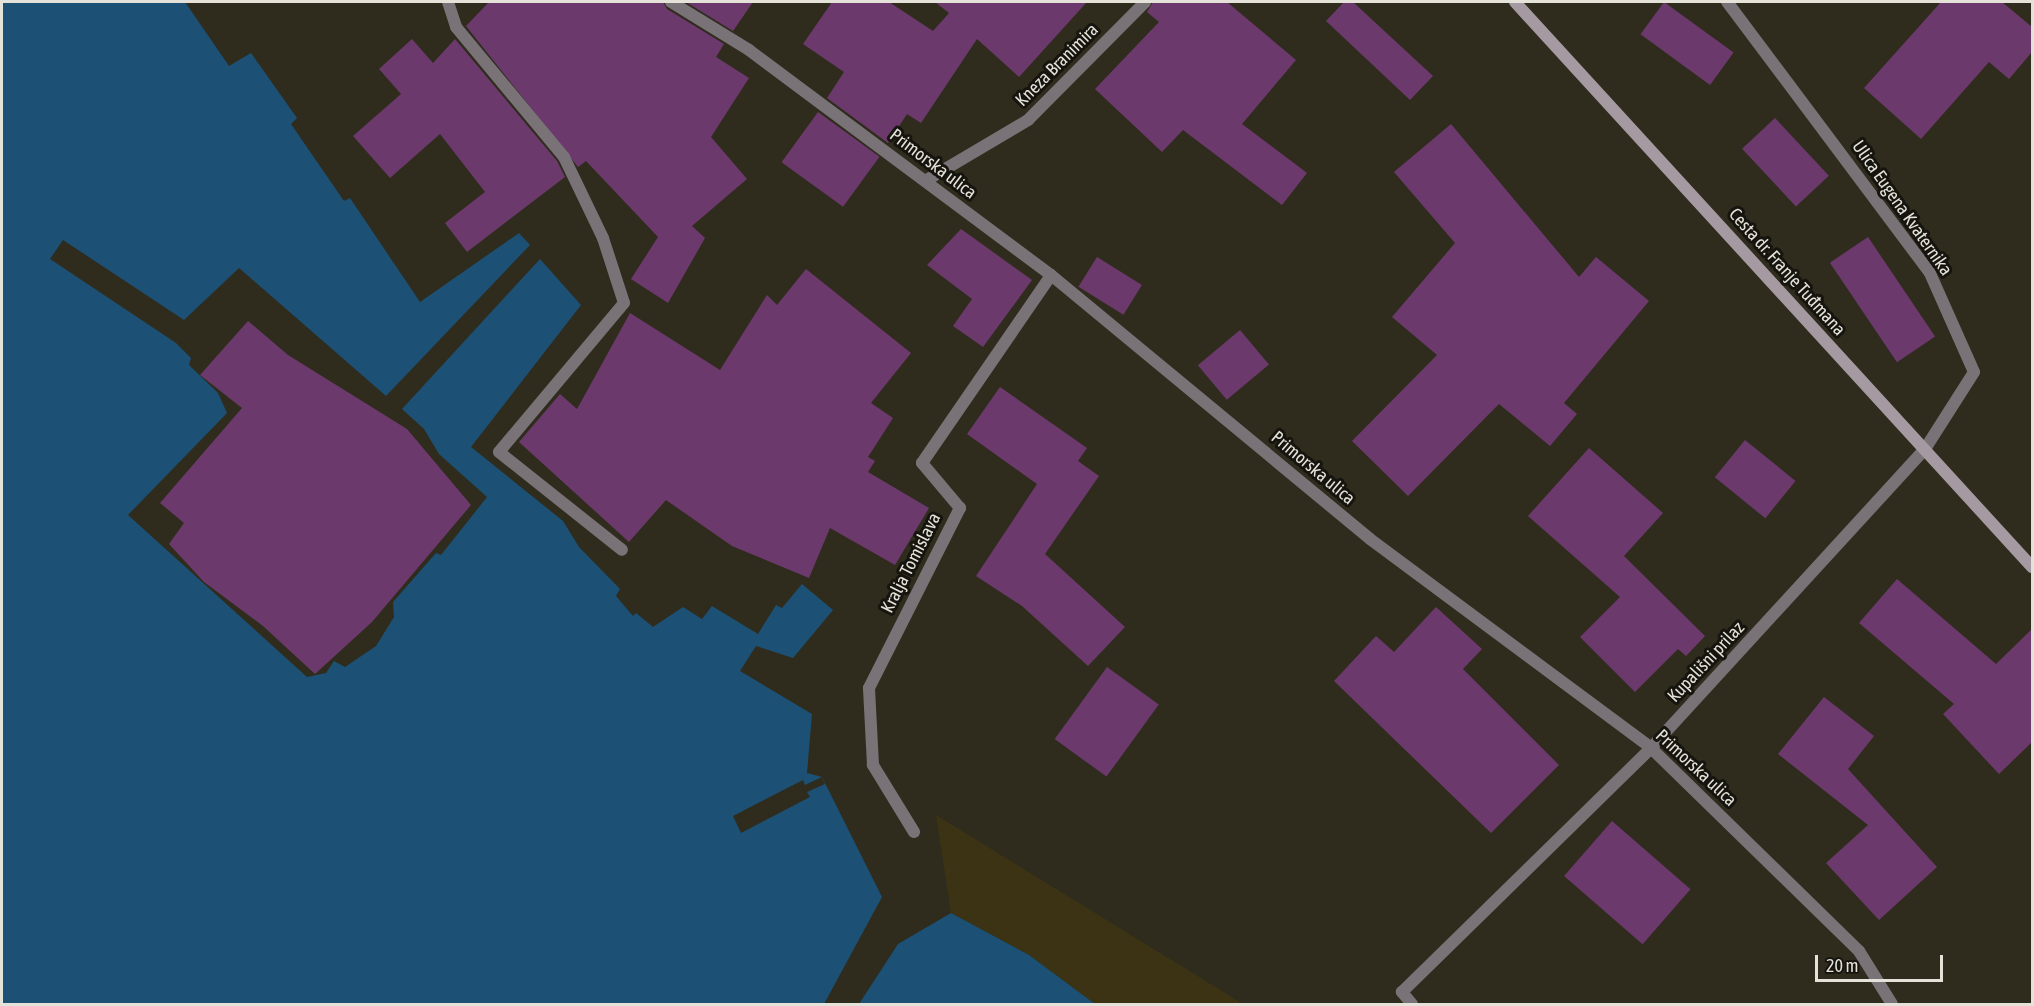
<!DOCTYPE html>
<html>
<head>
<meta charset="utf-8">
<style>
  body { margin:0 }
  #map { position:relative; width:2034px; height:1006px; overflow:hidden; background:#2f2c1e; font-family:"Asap Condensed",sans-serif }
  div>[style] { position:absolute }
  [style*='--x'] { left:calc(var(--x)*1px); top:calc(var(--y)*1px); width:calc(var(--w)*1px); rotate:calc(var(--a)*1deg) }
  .sand>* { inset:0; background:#3b3313 }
  .water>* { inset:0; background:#1c5074 }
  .pier>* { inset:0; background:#2f2c1e }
  .building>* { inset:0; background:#6c396c; transform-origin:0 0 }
  .lane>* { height:12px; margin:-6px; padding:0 6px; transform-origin:6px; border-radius:6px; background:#797378 }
  .street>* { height:12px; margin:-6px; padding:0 6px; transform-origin:6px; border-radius:6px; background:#797378 }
  .secondary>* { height:12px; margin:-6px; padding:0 6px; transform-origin:6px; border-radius:6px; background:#a59aa2 }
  span { translate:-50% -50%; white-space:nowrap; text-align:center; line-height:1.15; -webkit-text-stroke:6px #16140e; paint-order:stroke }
  .street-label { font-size:18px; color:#e4e2d9 }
  .frame { position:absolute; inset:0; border:3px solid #e4e2d9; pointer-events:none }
  .scale { position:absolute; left:1815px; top:955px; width:128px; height:27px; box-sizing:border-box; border:3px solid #e4e2d9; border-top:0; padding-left:8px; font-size:18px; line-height:21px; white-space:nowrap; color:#e4e2d9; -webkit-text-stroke:4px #16140e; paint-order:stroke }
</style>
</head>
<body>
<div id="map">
  <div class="sand">
    <div style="clip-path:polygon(936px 815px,1243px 1004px,1095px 1004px,1029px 955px,951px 913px)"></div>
  </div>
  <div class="water">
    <div style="clip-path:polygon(2px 2px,185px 2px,229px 66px,251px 53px,297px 118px,291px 124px,344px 201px,350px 198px,420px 302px,519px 233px,530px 245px,386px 396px,239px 268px,184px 320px,63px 240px,50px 259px,176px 343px,191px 358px,189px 365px,218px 393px,227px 413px,128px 515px,307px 677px,326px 673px,334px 661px,345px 667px,376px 646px,394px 617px,393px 602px,436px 553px,441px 555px,487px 497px,439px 454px,424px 429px,402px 409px,540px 259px,581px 305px,471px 447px,563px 521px,579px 547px,620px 589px,616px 596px,633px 616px,636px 613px,653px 627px,683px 607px,702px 619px,712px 606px,758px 634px,776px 605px,782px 608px,802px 584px,833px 610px,793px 658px,756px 646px,740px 671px,812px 714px,807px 773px,822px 777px,882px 897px,824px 1004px,2px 1004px)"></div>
    <div style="clip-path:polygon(951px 913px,1029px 955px,1095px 1004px,859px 1004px,898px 944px)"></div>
  </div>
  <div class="pier">
    <div style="clip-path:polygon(822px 777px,825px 784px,807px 792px,810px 797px,741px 833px,733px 816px,803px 780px,805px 785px)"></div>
  </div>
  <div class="building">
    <div style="clip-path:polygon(489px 2px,663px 2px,667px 9px,724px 44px,716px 57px,749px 78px,711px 137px,747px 179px,692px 226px,705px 238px,668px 303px,631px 279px,658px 237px,586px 161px,578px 167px,466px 26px)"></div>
    <div style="clip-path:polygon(686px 2px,753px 2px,733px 31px)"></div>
    <div style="clip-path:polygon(832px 2px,889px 2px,933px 31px,949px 13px,935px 2px,1087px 2px,1019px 77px,977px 39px,921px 123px,907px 114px,888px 143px,827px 98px,844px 72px,803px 44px)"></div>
    <div style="clip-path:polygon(1153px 2px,1227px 2px,1296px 60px,1242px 124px,1307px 173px,1282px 205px,1183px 130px,1162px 152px,1095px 89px,1159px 22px,1147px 12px)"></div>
    <div style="clip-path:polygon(1344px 2px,1353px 2px,1433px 76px,1410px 100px,1326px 21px)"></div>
    <div style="left:1664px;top:2px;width:86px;height:40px;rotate:36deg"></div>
    <div style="clip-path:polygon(1941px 2px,2002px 2px,2032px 27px,2032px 52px,2009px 79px,1989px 62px,1921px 139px,1864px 88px)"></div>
    <div style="clip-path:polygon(412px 39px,433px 63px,455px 39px,557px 161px,565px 177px,467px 252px,445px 223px,485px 192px,440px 134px,390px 178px,353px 136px,401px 94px,379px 69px)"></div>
    <div style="left:818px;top:112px;width:76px;height:62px;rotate:36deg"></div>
    <div style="left:1775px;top:118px;width:79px;height:45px;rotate:47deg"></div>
    <div style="clip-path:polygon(1451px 124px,1579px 277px,1596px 257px,1649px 301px,1564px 403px,1577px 414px,1550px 446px,1499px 404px,1408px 496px,1352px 441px,1437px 355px,1392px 317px,1455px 243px,1394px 172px)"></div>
    <div style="clip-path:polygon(961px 229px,1032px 280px,983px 347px,953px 326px,972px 299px,927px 265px)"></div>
    <div style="left:1868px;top:237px;width:120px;height:46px;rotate:56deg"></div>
    <div style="left:1097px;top:257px;width:53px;height:35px;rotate:32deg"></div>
    <div style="clip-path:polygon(806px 269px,911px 353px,871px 403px,893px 418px,868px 457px,875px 461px,868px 472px,929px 508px,895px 565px,830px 528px,809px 578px,732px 546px,666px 500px,629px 542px,519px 442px,560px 394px,577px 409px,630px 313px,720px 370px,767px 295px,777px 305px)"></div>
    <div style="clip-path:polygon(248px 321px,288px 355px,407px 429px,471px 505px,372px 622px,315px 674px,263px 626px,204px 582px,169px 544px,184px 523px,160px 503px,242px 408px,200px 375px)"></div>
    <div style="left:1240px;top:330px;width:45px;height:55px;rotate:50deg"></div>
    <div style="clip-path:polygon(1000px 387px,1087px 448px,1078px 461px,1099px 476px,1045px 554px,1125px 627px,1088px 666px,1022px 606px,976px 576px,1037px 484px,967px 434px)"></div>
    <div style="left:1745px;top:440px;width:65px;height:48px;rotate:39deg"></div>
    <div style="clip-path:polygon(1589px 448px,1663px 513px,1624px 556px,1705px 636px,1686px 656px,1678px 649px,1635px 692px,1580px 637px,1620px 597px,1528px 516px)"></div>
    <div style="clip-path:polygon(1897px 579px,1996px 664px,2032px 629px,2032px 742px,1999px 774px,1943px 714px,1954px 704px,1859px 623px)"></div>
    <div style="clip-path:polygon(1436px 607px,1482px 649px,1463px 669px,1559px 765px,1491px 833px,1334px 681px,1376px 636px,1394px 652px)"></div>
    <div style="left:1107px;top:667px;width:64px;height:89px;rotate:36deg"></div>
    <div style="clip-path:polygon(1824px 697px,1874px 736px,1848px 769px,1937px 867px,1879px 920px,1826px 863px,1868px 825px,1778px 754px)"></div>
    <div style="left:1612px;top:821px;width:104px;height:73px;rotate:41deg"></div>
  </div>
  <div class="lane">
    <div style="--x:448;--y:2;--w:26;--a:72"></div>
    <div style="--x:456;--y:27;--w:169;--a:50.3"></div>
    <div style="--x:564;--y:157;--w:90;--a:64.3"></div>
    <div style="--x:603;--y:238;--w:68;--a:72.1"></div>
    <div style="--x:624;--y:303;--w:194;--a:130"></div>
    <div style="--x:499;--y:452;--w:157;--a:38.5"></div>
  </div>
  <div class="street">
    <div style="--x:671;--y:2;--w:92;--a:31.6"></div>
    <div style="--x:749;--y:50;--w:377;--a:36.7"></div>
    <div style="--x:1051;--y:275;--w:414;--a:39.6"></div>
    <div style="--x:1370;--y:539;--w:350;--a:36.6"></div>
    <div style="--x:1651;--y:748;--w:291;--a:44.3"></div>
    <div style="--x:1859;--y:951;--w:62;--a:58.1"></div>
    <div style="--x:925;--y:181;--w:120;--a:-30.6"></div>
    <div style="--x:1028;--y:120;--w:166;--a:-45.2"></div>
    <div style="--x:914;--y:832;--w:79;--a:-121.5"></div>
    <div style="--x:873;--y:765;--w:77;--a:-93"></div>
    <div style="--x:869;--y:688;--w:202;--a:-63.2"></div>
    <div style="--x:960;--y:508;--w:59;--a:-130.2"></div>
    <div style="--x:922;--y:463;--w:228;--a:-55.5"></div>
    <div style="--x:1412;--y:1004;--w:16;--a:-130"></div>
    <div style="--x:1402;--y:992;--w:349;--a:-44.4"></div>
    <div style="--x:1651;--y:748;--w:406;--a:-47.5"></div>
    <div style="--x:1925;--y:449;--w:91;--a:-57.5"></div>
    <div style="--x:1974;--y:372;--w:108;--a:-114"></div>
    <div style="--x:1930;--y:273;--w:339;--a:-126.8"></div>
  </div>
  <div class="secondary">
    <div style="--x:1515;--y:2;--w:766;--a:47.54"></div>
  </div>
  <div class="street-label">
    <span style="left:1057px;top:65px;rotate:-45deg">Kneza Branimira</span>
    <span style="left:933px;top:164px;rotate:37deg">Primorska ulica</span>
    <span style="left:1902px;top:208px;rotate:55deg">Ulica Eugena Kvaternika</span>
    <span style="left:1787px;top:272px;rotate:48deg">Cesta dr. Franje Tuđmana</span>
    <span style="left:1313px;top:468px;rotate:40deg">Primorska ulica</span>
    <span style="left:911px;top:563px;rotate:-63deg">Kralja Tomislava</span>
    <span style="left:1706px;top:662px;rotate:-47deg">Kupališni prilaz</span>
    <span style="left:1696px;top:768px;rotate:43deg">Primorska ulica</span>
  </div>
  <div class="frame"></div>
  <div class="scale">20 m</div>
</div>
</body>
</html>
